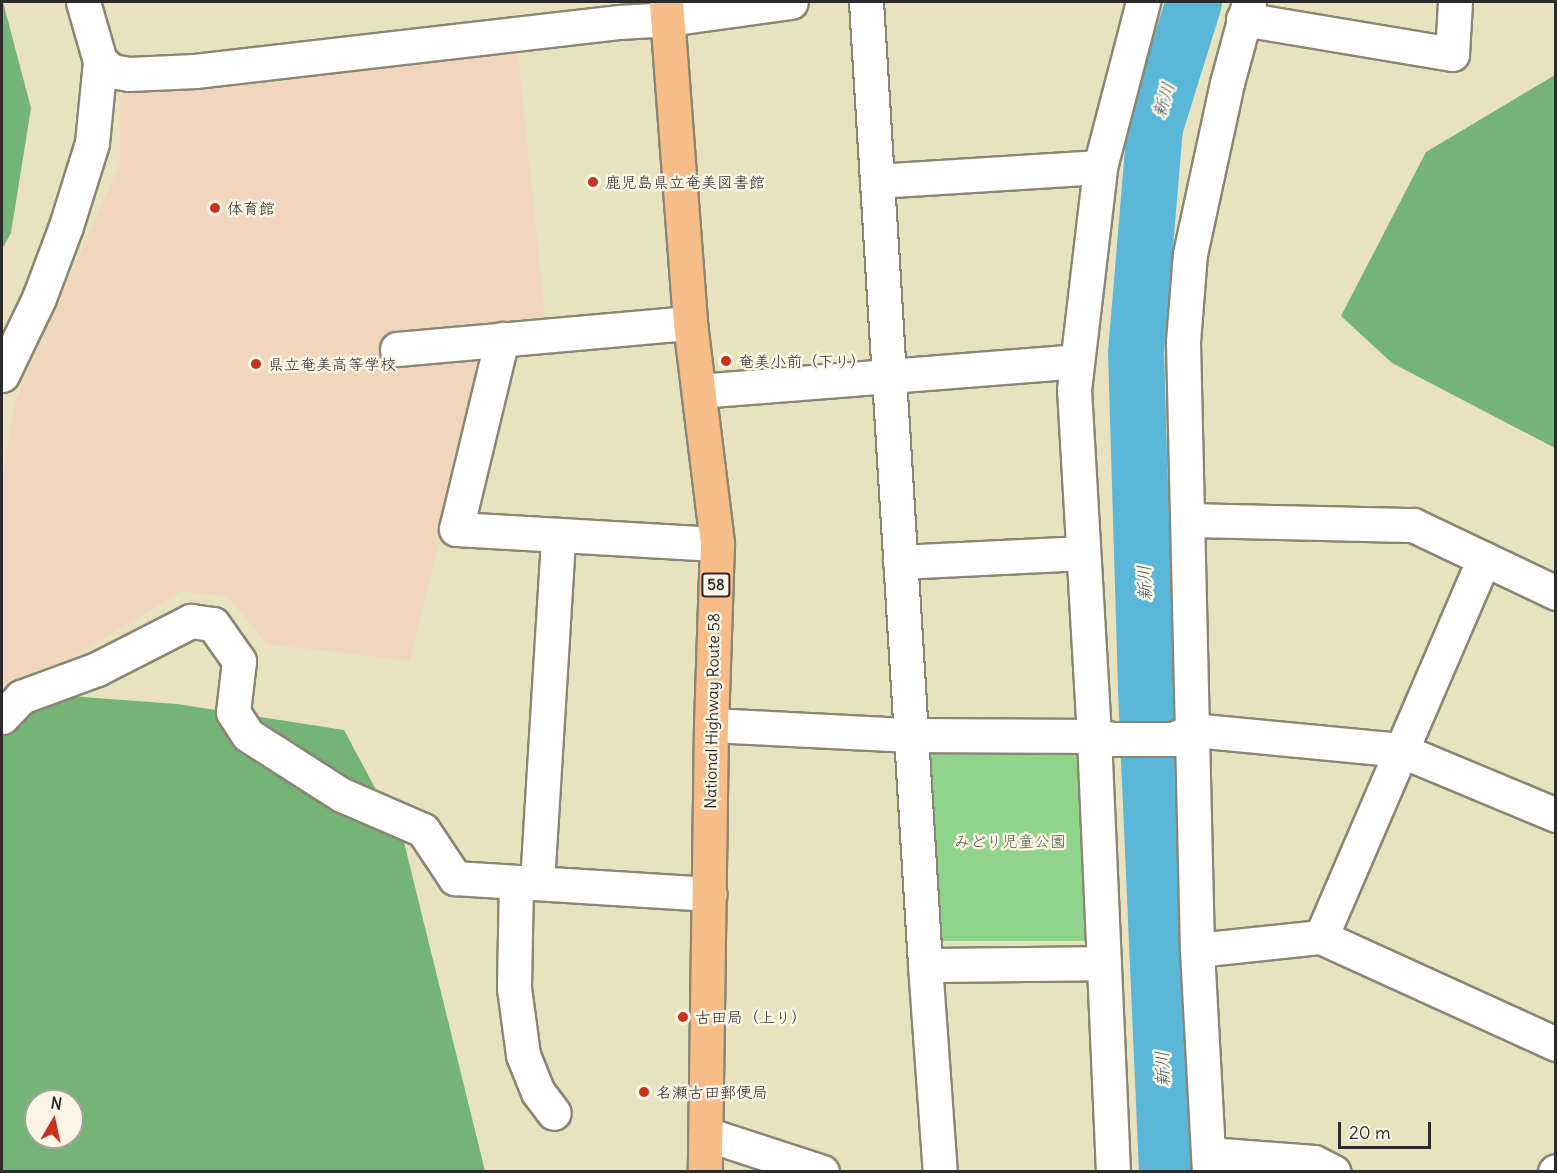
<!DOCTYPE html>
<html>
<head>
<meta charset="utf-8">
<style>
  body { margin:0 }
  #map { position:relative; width:1557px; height:1173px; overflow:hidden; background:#e9e2be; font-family:Delius,"Klee One",sans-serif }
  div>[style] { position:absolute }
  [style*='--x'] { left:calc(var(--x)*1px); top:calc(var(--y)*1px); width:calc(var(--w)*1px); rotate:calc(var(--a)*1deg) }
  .built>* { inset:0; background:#efd6bc }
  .green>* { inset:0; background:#90d38b; transform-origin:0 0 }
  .forest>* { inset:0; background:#74b577 }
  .river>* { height:56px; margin:-28px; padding:0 28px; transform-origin:28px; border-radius:28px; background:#5ab7d8 }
  .roads { filter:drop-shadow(2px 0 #8a8674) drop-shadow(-2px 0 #8a8674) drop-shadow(0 2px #8a8674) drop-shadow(0 -2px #8a8674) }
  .minor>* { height:33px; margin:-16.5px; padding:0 16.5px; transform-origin:16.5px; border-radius:16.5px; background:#fff }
  .highway>* { height:33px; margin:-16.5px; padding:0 16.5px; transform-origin:16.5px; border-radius:16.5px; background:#f7bd88 }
  .dots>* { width:16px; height:16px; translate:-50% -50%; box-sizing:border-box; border:3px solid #fcf5e5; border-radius:50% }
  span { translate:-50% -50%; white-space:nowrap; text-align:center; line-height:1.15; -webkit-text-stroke:5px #fcf5e5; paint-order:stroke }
  .shield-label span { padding:2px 4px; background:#fcf5e5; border:2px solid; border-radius:4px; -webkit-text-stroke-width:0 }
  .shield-label { font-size:15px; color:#2b2b2b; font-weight:700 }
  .poi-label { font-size:16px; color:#2b2b2b }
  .left { translate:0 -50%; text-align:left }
  .street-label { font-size:16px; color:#2b2b2b }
  .park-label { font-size:16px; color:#495d48 }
  .water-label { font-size:18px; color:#3b5c68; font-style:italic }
  .frame { position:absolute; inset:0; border:3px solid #2b2b2b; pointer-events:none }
  .north { position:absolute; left:24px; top:1089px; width:60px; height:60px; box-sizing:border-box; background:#fcf5e5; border:2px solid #a8a49b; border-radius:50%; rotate:9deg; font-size:16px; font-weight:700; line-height:24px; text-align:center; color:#2b2b2b }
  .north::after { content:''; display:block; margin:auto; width:21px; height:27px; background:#c8321e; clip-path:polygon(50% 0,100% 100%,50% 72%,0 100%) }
  .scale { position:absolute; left:1338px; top:1122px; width:93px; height:27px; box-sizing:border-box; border:3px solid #2b2b2b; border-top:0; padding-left:8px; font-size:18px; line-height:21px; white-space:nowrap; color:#2b2b2b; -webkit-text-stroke:4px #fcf5e5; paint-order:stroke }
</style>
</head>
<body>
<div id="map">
  <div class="built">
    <div style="clip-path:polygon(517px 45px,546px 326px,490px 330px,410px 661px,267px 644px,227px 596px,181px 592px,20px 688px,2px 709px,2px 480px,16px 399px,120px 163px,120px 94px)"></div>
  </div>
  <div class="green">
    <div style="left:925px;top:741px;width:160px;height:200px"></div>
  </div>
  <div class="forest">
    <div style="clip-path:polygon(3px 2px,31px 108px,11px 233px,2px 249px)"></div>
    <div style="clip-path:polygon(1555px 75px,1555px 448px,1392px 363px,1341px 316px,1426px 152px)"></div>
    <div style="clip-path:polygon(evenodd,2px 691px,177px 704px,344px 730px,404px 842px,485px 1171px,2px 1171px,2px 691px,36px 1101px,72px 1101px,72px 1137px,36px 1137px,36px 1101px)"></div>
  </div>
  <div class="river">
    <div style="--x:1167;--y:1172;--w:485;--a:-92.5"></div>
    <div style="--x:1146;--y:687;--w:334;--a:-91.7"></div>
    <div style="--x:1136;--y:353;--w:226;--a:-85.2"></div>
    <div style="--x:1155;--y:128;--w:132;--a:-72.8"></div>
  </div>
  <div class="roads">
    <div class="minor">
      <div style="--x:83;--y:2;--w:61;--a:73.9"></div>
      <div style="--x:100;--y:61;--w:16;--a:40"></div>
      <div style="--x:112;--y:71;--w:17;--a:10"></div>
      <div style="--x:129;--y:74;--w:66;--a:-2.6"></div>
      <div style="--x:195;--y:71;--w:428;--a:-6.6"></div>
      <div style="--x:620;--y:22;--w:48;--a:-3.6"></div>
      <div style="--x:668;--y:19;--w:124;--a:-7.9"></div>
      <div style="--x:866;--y:2;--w:965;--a:86.49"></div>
      <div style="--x:925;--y:965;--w:208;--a:85.9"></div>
      <div style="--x:1243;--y:19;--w:212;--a:9.5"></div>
      <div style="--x:1452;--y:54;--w:52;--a:-86.7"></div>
      <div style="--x:877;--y:181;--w:223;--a:-3.6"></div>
      <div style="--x:502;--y:339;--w:195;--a:103.6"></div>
      <div style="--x:456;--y:529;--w:261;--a:3.3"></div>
      <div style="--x:397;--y:349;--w:294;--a:-5.1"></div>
      <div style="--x:2;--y:375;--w:85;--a:-64.3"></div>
      <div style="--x:39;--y:298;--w:77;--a:-69.4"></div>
      <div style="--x:66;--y:226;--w:87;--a:-72.6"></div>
      <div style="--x:92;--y:143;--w:82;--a:-84.4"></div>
      <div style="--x:699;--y:391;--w:378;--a:-4.5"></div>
      <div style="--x:1189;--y:520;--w:224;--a:1.3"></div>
      <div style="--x:1413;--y:525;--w:158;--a:25.4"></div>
      <div style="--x:900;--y:562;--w:183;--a:-2.8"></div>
      <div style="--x:2;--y:717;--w:28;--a:-46"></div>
      <div style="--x:21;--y:697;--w:81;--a:-20.2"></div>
      <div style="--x:97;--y:669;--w:106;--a:-27.1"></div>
      <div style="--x:191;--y:621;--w:22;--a:8"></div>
      <div style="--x:213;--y:624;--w:45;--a:54.9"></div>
      <div style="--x:239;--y:661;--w:51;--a:96.7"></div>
      <div style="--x:233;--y:712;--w:27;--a:57"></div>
      <div style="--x:248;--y:735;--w:112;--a:32.6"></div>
      <div style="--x:342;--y:795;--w:88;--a:23.4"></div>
      <div style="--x:423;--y:830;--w:58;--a:56.3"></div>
      <div style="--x:455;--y:878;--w:255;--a:3.6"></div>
      <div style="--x:711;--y:725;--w:200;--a:2.9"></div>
      <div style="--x:911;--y:735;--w:183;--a:0.3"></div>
      <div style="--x:1094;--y:736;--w:18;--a:9"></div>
      <div style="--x:1112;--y:739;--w:61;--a:0"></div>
      <div style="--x:1173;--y:739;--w:22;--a:-24"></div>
      <div style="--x:1193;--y:730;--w:208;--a:5.5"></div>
      <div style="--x:1400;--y:750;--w:169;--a:22.6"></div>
      <div style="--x:516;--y:882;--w:106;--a:91.1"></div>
      <div style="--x:514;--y:988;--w:68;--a:82.3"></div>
      <div style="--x:523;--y:1055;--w:40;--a:68"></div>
      <div style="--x:538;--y:1092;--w:26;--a:53"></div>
      <div style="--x:537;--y:883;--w:349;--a:-86.5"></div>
      <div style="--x:1321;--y:937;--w:412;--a:-66.7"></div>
      <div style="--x:1197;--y:950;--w:125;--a:-6"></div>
      <div style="--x:1321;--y:937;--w:258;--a:24.5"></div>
      <div style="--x:925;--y:965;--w:179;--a:-0.6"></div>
      <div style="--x:706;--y:1134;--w:122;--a:18.1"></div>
      <div style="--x:1208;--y:1154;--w:106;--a:4.3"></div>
      <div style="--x:1314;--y:1162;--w:22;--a:27"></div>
      <div style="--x:1113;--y:1172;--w:436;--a:-92.5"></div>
      <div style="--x:1094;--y:736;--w:347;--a:-93.3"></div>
      <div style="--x:1074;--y:390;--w:225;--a:-83.3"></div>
      <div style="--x:1100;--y:167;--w:171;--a:-75.4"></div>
      <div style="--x:1209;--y:1172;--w:222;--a:-93.1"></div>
      <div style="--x:1197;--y:950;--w:608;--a:-91.32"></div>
      <div style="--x:1183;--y:342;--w:88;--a:-85.5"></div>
      <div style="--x:1190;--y:254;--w:175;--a:-77.8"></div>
      <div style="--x:1227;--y:83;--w:84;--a:-74.8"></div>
      <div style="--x:1555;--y:1172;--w:1;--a:-45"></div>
    </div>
    <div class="highway">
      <div style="--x:666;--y:2;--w:322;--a:85.7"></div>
      <div style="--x:690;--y:323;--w:223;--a:83"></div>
      <div style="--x:717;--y:544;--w:181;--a:91.9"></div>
      <div style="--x:711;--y:725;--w:447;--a:90.8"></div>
    </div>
  </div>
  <div class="dots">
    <div style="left:593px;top:182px;background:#c8321e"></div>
    <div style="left:215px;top:208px;background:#c8321e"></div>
    <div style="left:726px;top:361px;background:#c8321e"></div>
    <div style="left:256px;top:364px;background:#c8321e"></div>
    <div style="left:683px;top:1017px;background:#c8321e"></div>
    <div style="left:644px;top:1092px;background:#c8321e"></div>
  </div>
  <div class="shield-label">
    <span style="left:716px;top:585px">58</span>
  </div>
  <div class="poi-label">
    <span class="left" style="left:605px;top:182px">鹿児島県立奄美図書館</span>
    <span class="left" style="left:227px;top:208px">体育館</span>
    <span class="left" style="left:738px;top:361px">奄美小前（下り）</span>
    <span class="left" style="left:268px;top:364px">県立奄美高等学校</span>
    <span class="left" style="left:695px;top:1017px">古田局（上り）</span>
    <span class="left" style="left:656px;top:1092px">名瀬古田郵便局</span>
  </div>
  <div class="street-label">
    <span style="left:712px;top:711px;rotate:-89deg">National Highway Route 58</span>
  </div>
  <div class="park-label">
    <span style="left:1010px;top:841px">みどり児童公園</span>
  </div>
  <div class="water-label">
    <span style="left:1164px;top:100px;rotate:-73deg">新川</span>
    <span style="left:1145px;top:583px;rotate:-92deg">新川</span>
    <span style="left:1163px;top:1069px;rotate:-92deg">新川</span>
  </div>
  <div class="frame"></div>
  <div class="north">N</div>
  <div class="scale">20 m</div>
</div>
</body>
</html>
